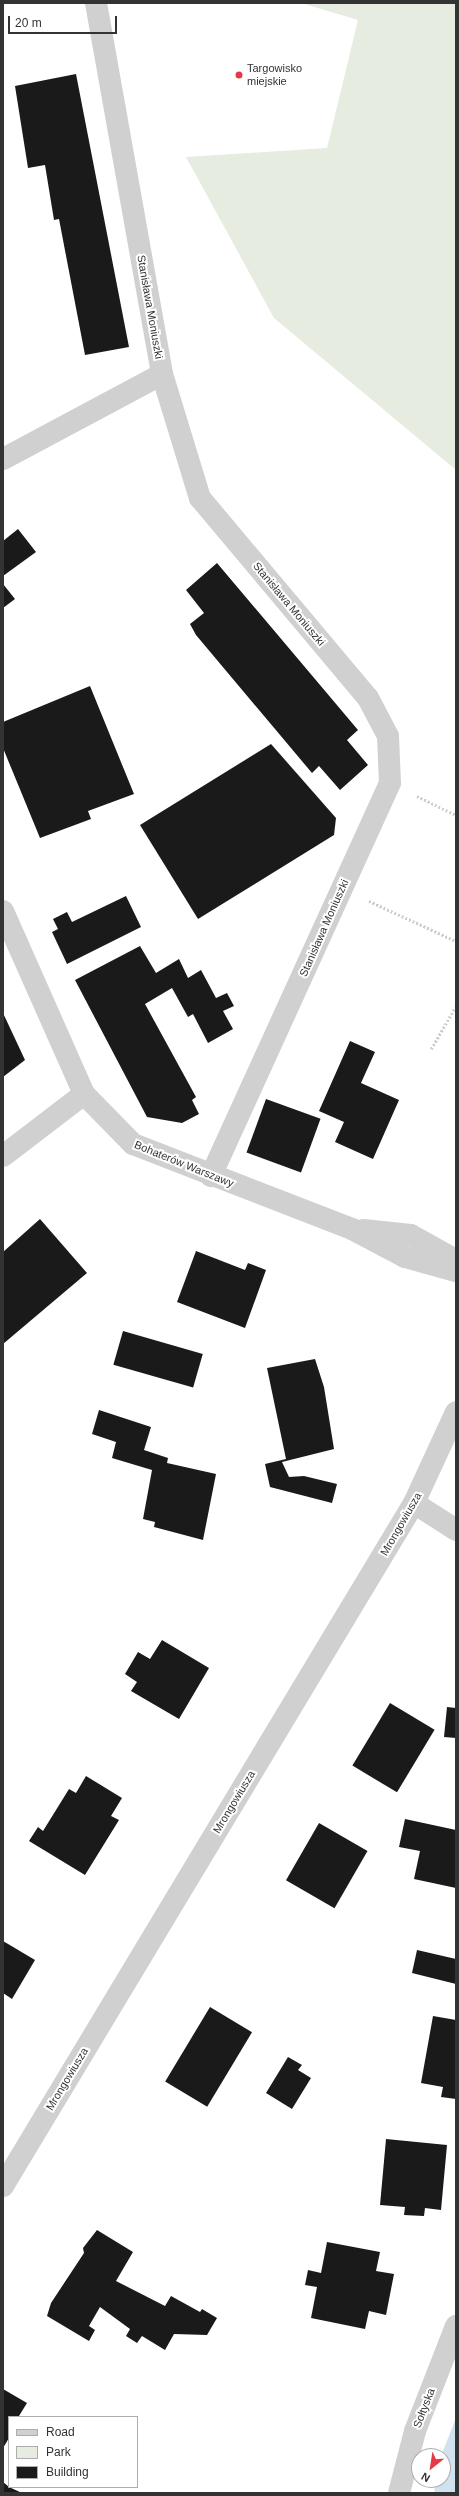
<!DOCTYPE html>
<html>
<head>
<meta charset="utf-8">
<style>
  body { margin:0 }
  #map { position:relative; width:459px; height:2496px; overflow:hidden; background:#fff; font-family:Helvetica,sans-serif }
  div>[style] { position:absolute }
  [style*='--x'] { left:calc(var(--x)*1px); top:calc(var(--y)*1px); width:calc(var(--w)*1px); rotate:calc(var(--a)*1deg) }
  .green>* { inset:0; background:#e6ecdf }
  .water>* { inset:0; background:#cfe2ee }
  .building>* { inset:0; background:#1a1a1a; transform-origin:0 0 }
  .path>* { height:2.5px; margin-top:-1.25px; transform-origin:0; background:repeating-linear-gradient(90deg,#cdcdcd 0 2px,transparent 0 4px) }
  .minor>* { height:22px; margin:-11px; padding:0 11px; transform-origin:11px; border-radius:11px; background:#d0d0d0 }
  .dots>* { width:11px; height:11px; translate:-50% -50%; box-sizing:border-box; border:2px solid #fff; border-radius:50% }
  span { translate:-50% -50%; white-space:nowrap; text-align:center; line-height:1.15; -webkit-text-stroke:4px #fff; paint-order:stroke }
  .poi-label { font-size:11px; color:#333 }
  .left { translate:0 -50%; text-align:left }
  .street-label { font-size:11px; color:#333 }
  .frame { position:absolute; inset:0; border:4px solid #333; pointer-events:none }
  .legend { position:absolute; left:8px; top:2416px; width:130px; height:72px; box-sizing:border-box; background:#fff; border:1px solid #adadad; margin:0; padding:5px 7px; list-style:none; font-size:12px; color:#333 }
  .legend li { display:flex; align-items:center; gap:8px; height:20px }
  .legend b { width:20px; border:1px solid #adadad }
  .north { position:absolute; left:411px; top:2448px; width:40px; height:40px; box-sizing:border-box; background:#fff; border:1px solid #adadad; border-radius:50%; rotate:210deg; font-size:11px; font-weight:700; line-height:16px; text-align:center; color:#333 }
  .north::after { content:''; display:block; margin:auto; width:14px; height:18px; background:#e63946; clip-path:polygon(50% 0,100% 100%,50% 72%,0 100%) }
  .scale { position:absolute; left:8px; top:16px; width:109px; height:18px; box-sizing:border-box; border:2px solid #333; border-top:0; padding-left:5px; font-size:12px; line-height:14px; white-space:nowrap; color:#333; -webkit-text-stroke:3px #fff; paint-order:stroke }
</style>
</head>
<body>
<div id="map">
  <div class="green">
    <div style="clip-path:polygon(301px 3px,456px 3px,456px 470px,274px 318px,186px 157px,327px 148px,358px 20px)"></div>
  </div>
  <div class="water">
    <div style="clip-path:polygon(456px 2418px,456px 2493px,434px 2493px,436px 2480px,443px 2480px,441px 2456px)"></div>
  </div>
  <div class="building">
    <div style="clip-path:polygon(76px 74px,129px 347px,85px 355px,59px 219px,54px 220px,45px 165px,28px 168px,15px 86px)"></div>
    <div style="clip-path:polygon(18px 529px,36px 552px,3px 576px,3px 541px)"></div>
    <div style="clip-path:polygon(217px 563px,358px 730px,347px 740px,368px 765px,340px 790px,319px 766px,312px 773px,196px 635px,190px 624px,204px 613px,186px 590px)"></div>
    <div style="clip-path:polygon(3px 584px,15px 599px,3px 608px)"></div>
    <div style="clip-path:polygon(90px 686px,134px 794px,88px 811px,91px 819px,40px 838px,3px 748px,3px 722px)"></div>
    <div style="clip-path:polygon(271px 744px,336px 818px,334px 835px,198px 919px,140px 825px)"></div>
    <div style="clip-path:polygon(126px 896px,141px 927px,67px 964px,52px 932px,58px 929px,53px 919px,67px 912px,72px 922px)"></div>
    <div style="clip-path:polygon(140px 946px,156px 973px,179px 959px,188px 978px,201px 970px,216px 998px,227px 993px,234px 1006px,223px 1011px,233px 1029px,208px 1043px,193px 1014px,188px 1017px,172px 988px,145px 1004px,196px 1097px,192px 1100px,199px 1114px,182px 1123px,147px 1117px,75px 980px)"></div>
    <div style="clip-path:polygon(3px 1013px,25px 1060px,3px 1077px)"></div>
    <div style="clip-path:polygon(350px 1041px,375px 1052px,361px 1083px,399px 1100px,373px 1159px,335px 1142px,344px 1122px,319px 1111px)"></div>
    <div style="left:266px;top:1099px;width:58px;height:57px;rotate:20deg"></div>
    <div style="clip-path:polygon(40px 1219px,87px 1273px,3px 1344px,3px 1252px)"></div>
    <div style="clip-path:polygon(196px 1251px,245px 1270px,248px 1263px,266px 1270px,245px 1328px,177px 1302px)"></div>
    <div style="left:123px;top:1331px;width:83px;height:35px;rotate:16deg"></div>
    <div style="clip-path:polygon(315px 1359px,324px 1387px,334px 1449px,282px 1462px,289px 1477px,304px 1476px,337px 1484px,332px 1503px,270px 1487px,265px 1464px,286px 1459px,267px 1368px)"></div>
    <div style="clip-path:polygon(99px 1410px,151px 1427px,144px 1450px,168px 1458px,167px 1463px,216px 1474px,203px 1540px,154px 1527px,155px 1522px,143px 1519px,152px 1470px,112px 1458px,116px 1442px,92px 1434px)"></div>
    <div style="clip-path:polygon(162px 1640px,209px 1668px,179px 1719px,131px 1691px,137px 1682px,125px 1674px,138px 1652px,150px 1659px)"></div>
    <div style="left:390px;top:1703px;width:52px;height:73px;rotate:31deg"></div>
    <div style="clip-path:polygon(447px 1707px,456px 1708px,456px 1738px,444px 1737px)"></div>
    <div style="clip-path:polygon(86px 1776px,122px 1798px,111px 1816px,119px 1820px,85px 1875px,29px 1841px,38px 1827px,43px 1831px,69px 1789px,76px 1793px)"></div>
    <div style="clip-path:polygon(405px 1819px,456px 1830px,456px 1888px,414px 1879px,420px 1851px,399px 1847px)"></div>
    <div style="left:319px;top:1823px;width:56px;height:66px;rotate:30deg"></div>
    <div style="clip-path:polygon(3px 1941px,35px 1960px,12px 1999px,3px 1993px)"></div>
    <div style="clip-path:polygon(417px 1950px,456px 1959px,456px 1984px,412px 1973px)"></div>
    <div style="left:210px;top:2007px;width:49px;height:87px;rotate:31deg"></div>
    <div style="clip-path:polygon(433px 2016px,456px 2020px,456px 2099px,441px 2097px,443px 2087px,421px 2083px)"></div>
    <div style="clip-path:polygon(288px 2057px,302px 2065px,298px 2070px,311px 2078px,292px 2109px,266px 2093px)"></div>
    <div style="clip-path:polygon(386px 2139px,447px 2145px,441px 2210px,425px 2208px,424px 2216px,404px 2215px,405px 2207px,380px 2205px)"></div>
    <div style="clip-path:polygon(97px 2230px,133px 2252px,116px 2281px,165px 2306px,171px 2296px,200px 2312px,202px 2309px,217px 2318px,207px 2335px,174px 2334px,165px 2350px,142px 2336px,137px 2343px,126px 2336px,130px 2329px,100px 2307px,89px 2326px,95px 2330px,89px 2341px,47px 2316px,51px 2303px,84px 2253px,83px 2248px)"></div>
    <div style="clip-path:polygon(327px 2242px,380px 2252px,376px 2271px,394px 2274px,386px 2315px,369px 2311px,365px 2329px,311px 2318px,317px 2287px,305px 2285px,308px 2270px,321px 2273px)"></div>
    <div style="clip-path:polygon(3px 2389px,27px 2403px,19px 2416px,22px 2417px,9px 2417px,9px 2438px,3px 2448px)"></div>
    <div style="clip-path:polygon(3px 2482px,9px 2487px,22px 2493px,3px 2493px)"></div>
  </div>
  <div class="path">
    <div style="--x:417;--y:796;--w:43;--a:26"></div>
    <div style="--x:369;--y:901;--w:96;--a:24.7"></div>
    <div style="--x:431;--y:1049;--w:50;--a:-59.8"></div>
  </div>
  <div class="minor">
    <div style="--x:96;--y:3;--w:377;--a:79.9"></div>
    <div style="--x:162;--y:374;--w:130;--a:73"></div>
    <div style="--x:200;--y:498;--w:261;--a:50"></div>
    <div style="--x:368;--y:698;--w:43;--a:62.2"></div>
    <div style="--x:388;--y:736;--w:47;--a:87.6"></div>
    <div style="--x:390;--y:783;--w:432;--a:114.5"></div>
    <div style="--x:3;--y:459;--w:180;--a:-28.1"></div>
    <div style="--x:3;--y:911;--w:200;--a:66.1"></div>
    <div style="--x:84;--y:1094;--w:70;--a:45.6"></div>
    <div style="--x:133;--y:1144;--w:235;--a:21.2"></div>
    <div style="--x:352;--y:1229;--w:60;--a:27.8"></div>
    <div style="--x:405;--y:1257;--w:53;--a:15.4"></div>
    <div style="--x:3;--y:1156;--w:102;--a:-37.4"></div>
    <div style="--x:363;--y:1230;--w:48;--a:5.9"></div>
    <div style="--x:411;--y:1235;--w:51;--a:29.1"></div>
    <div style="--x:414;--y:1503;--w:50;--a:32.7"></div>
    <div style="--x:3;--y:2186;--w:797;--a:-58.96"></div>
    <div style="--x:414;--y:1503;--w:100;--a:-65.2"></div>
    <div style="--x:399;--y:2493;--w:64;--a:-75.5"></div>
    <div style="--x:415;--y:2431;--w:113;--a:-68.7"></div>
  </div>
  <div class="dots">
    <div style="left:239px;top:75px;background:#e63946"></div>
  </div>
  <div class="poi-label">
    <span class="left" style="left:247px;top:75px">Targowisko<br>miejskie</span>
  </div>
  <div class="street-label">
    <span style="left:150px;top:307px;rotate:80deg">Stanisława Moniuszki</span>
    <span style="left:289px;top:604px;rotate:50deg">Stanisława Moniuszki</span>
    <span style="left:324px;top:928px;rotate:-66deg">Stanisława Moniuszki</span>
    <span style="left:184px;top:1164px;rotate:22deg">Bohaterów Warszawy</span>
    <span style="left:401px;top:1524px;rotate:-60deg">Mrongowiusza</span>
    <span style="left:234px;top:1802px;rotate:-59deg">Mrongowiusza</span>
    <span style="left:67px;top:2079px;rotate:-59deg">Mrongowiusza</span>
    <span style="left:424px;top:2408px;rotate:-69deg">Sołtyska</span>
  </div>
  <div class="frame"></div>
  <ul class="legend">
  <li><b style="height:5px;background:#d0d0d0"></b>Road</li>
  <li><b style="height:11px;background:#e6ecdf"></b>Park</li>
  <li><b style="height:11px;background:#1a1a1a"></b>Building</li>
  </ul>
  <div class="north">N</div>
  <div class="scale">20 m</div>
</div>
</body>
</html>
